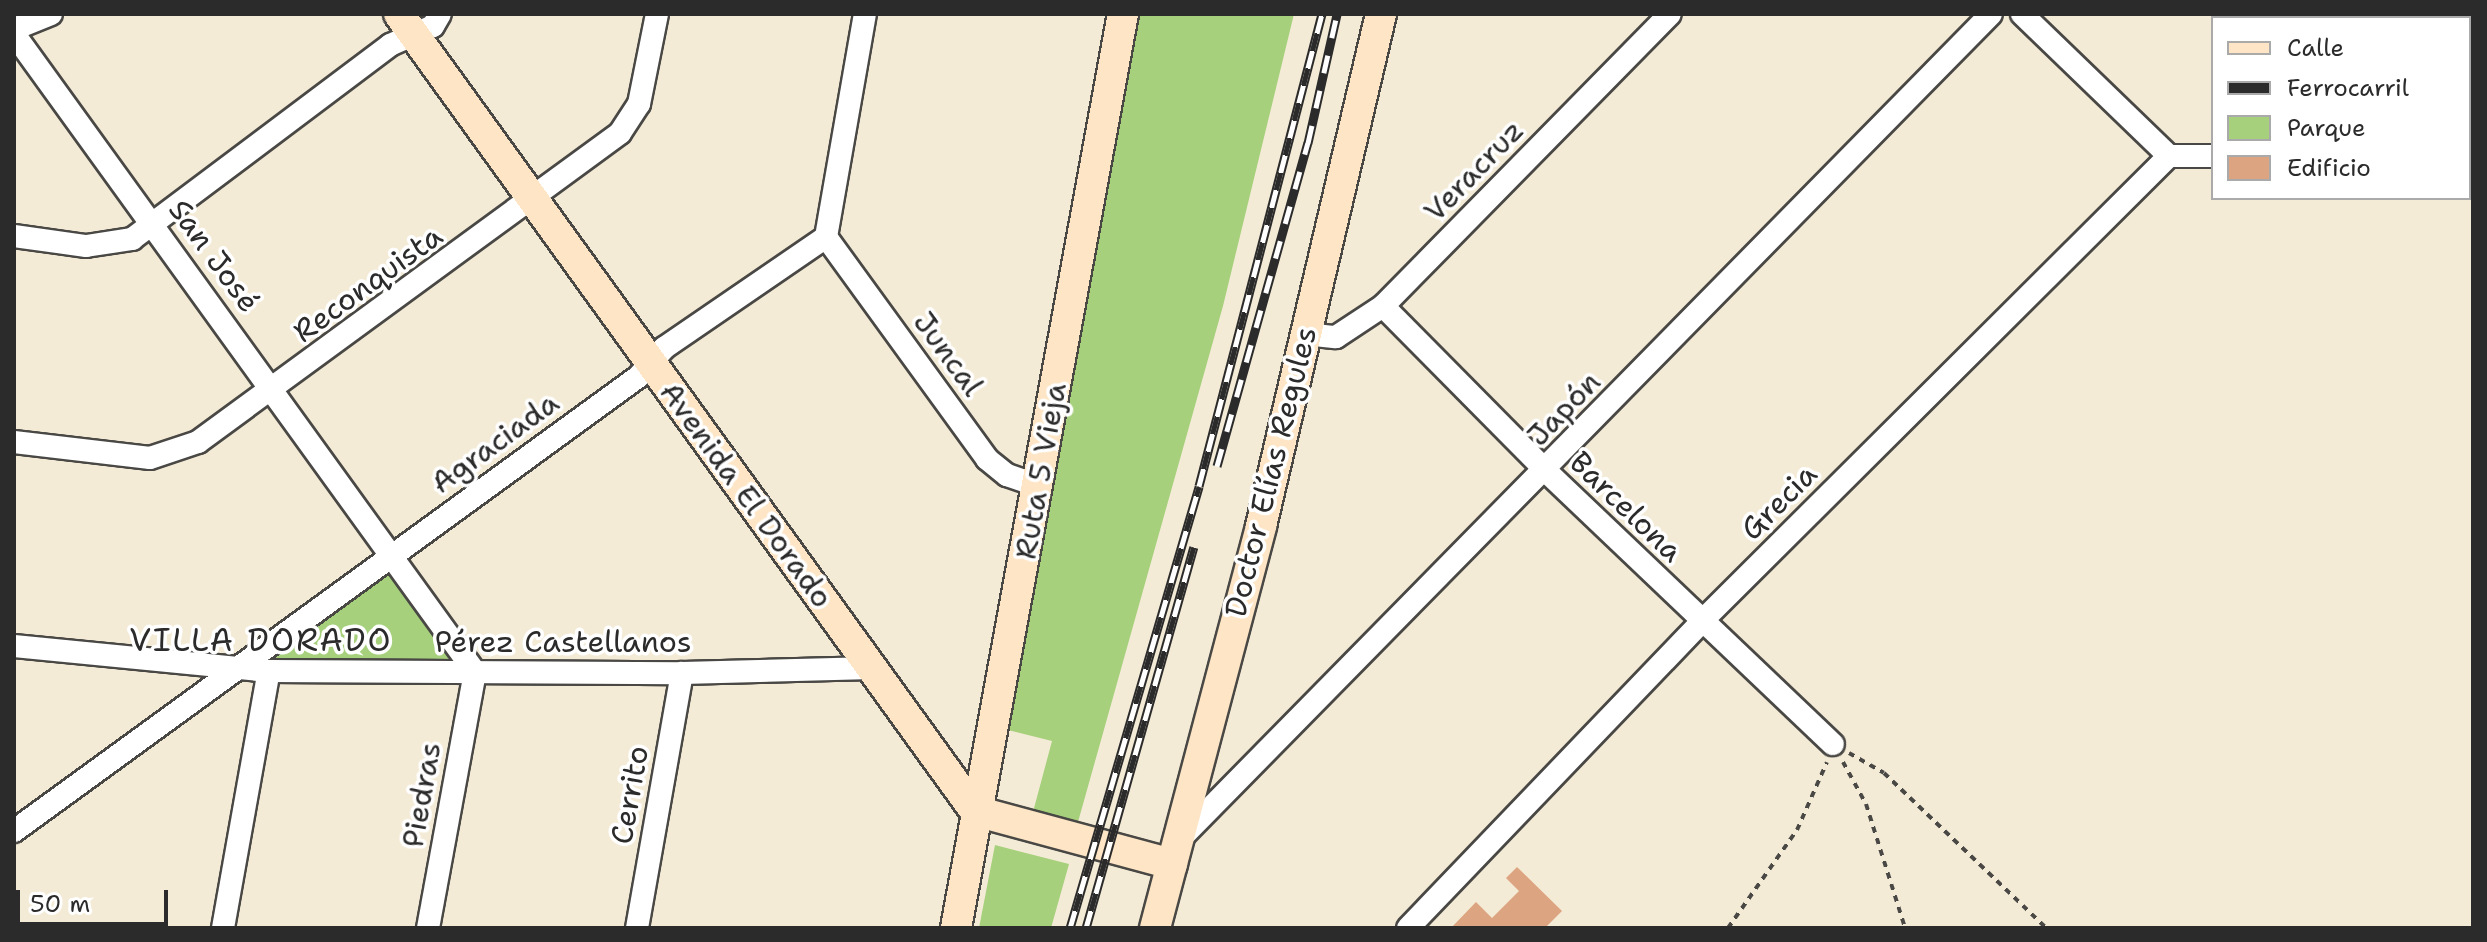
<!DOCTYPE html>
<html>
<head>
<meta charset="utf-8">
<style>
  body { margin:0 }
  #map { position:relative; width:2487px; height:942px; overflow:hidden; background:#f4ebd7; font-family:"Shantell Sans",sans-serif }
  div>[style] { position:absolute }
  [style*='--x'] { left:calc(var(--x)*1px); top:calc(var(--y)*1px); width:calc(var(--w)*1px); rotate:calc(var(--a)*1deg) }
  .green>* { inset:0; background:#a6d07c }
  .building>* { inset:0; background:#dca480 }
  .path>* { height:4px; margin-top:-2px; transform-origin:0; background:repeating-linear-gradient(90deg,#494845 0 6px,transparent 0 12px) }
  .roads { filter:drop-shadow(2px 0 #494845) drop-shadow(-2px 0 #494845) drop-shadow(0 2px #494845) drop-shadow(0 -2px #494845) }
  .street>* { height:22px; margin:-11px; padding:0 11px; transform-origin:11px; border-radius:11px; background:#fff }
  .secondary>* { height:30px; margin:-15px; padding:0 15px; transform-origin:15px; border-radius:15px; background:#fde5c5 }
  .rail>* { height:9px; margin-top:-4.5px; transform-origin:0; background:repeating-linear-gradient(90deg,#fff 0 18px,#2b2b2b 0 36px); box-sizing:border-box; border-block:2px solid #2b2b2b }
  span { translate:-50% -50%; white-space:nowrap; text-align:center; line-height:1.15; -webkit-text-stroke:7px #fff; paint-order:stroke }
  .street-label { font-size:30px; color:#2b2b2b }
  .neighbourhood-label { font-size:32px; color:#2b2b2b; letter-spacing:2px }
  .frame { position:absolute; inset:0; border:16px solid #2b2b2b; pointer-events:none }
  .legend { position:absolute; left:2211px; top:16px; width:260px; height:184px; box-sizing:border-box; background:#fff; border:2px solid #aaa; margin:0; padding:10px 14px; list-style:none; font-size:24px; color:#2b2b2b }
  .legend li { display:flex; align-items:center; gap:16px; height:40px }
  .legend b { width:40px; border:2px solid #aaa }
  .scale { position:absolute; left:16px; top:890px; width:152px; height:36px; box-sizing:border-box; border:4px solid #2b2b2b; border-top:0; padding-left:10px; font-size:24px; line-height:28px; white-space:nowrap; color:#2b2b2b; -webkit-text-stroke:6px #fff; paint-order:stroke }
</style>
</head>
<body>
<div id="map">
  <div class="green">
    <div style="clip-path:polygon(1129px 14px,1294px 14px,1223px 306px,1078px 822px,1033px 812px,1052px 741px,1008px 730px)"></div>
    <div style="clip-path:polygon(386px 576px,394px 576px,450px 653px,448px 660px,276px 659px,275px 654px)"></div>
    <div style="clip-path:polygon(995px 845px,1069px 864px,1051px 928px,979px 928px)"></div>
  </div>
  <div class="building">
    <div style="clip-path:polygon(1517px 867px,1562px 911px,1545px 928px,1451px 928px,1476px 902px,1492px 918px,1519px 891px,1506px 878px)"></div>
  </div>
  <div class="path">
    <div style="--x:1849;--y:753;--w:40;--a:29.7"></div>
    <div style="--x:1884;--y:773;--w:224;--a:43.7"></div>
    <div style="--x:1843;--y:762;--w:48;--a:61.3"></div>
    <div style="--x:1866;--y:804;--w:130;--a:72.5"></div>
    <div style="--x:1728;--y:928;--w:120;--a:-54.9"></div>
    <div style="--x:1797;--y:830;--w:74;--a:-66.2"></div>
  </div>
  <div class="roads">
    <div class="street">
      <div style="--x:2022;--y:14;--w:204;--a:44"></div>
      <div style="--x:2297;--y:18;--w:4;--a:-90"></div>
      <div style="--x:14;--y:29;--w:40;--a:-22"></div>
      <div style="--x:14;--y:34;--w:787;--a:54.15"></div>
      <div style="--x:475;--y:672;--w:260;--a:100.4"></div>
      <div style="--x:2469;--y:154;--w:4;--a:0"></div>
      <div style="--x:14;--y:236;--w:73;--a:7.9"></div>
      <div style="--x:86;--y:246;--w:47;--a:-8.7"></div>
      <div style="--x:132;--y:239;--w:323;--a:-36.9"></div>
      <div style="--x:390;--y:45;--w:47;--a:-23.8"></div>
      <div style="--x:433;--y:26;--w:14;--a:-60"></div>
      <div style="--x:826;--y:237;--w:274;--a:54"></div>
      <div style="--x:987;--y:459;--w:26;--a:39"></div>
      <div style="--x:1007;--y:475;--w:34;--a:19"></div>
      <div style="--x:1383;--y:306;--w:232;--a:45.3"></div>
      <div style="--x:1546;--y:471;--w:396;--a:43.6"></div>
      <div style="--x:1305;--y:334;--w:31;--a:6"></div>
      <div style="--x:1336;--y:337;--w:56;--a:-33.4"></div>
      <div style="--x:1383;--y:306;--w:409;--a:-45.5"></div>
      <div style="--x:14;--y:442;--w:137;--a:6.7"></div>
      <div style="--x:150;--y:458;--w:51;--a:-18.4"></div>
      <div style="--x:198;--y:442;--w:523;--a:-36.21"></div>
      <div style="--x:620;--y:133;--w:35;--a:-57"></div>
      <div style="--x:639;--y:104;--w:92;--a:-78.7"></div>
      <div style="--x:14;--y:646;--w:256;--a:5.6"></div>
      <div style="--x:269;--y:671;--w:413;--a:0.3"></div>
      <div style="--x:682;--y:673;--w:191;--a:-1.5"></div>
      <div style="--x:14;--y:831;--w:772;--a:-36.04"></div>
      <div style="--x:638;--y:377;--w:39;--a:-48"></div>
      <div style="--x:664;--y:348;--w:196;--a:-34.4"></div>
      <div style="--x:826;--y:237;--w:226;--a:-80.1"></div>
      <div style="--x:1179;--y:840;--w:1158;--a:-45.49"></div>
      <div style="--x:223;--y:928;--w:261;--a:-79.9"></div>
      <div style="--x:637;--y:928;--w:259;--a:-80"></div>
      <div style="--x:1408;--y:928;--w:425;--a:-46.2"></div>
      <div style="--x:1702;--y:621;--w:659;--a:-44.88"></div>
      <div style="--x:2169;--y:156;--w:44;--a:0"></div>
    </div>
    <div class="secondary">
      <div style="--x:399;--y:14;--w:983;--a:54.14"></div>
      <div style="--x:975;--y:811;--w:204;--a:15.1"></div>
      <div style="--x:956;--y:928;--w:929;--a:-79.65"></div>
      <div style="--x:1155;--y:928;--w:416;--a:-75.2"></div>
      <div style="--x:1261;--y:526;--w:526;--a:-76.81"></div>
    </div>
  </div>
  <div class="rail">
    <div style="--x:1217;--y:466;--w:336;--a:-74.3"></div>
    <div style="--x:1308;--y:143;--w:132;--a:-77.3"></div>
    <div style="--x:1070;--y:928;--w:460;--a:-73.7"></div>
    <div style="--x:1199;--y:486;--w:488;--a:-75.4"></div>
    <div style="--x:1086;--y:928;--w:396;--a:-74.2"></div>
  </div>
  <div class="street-label">
    <span style="left:1474px;top:171px;rotate:-46deg">Veracruz</span>
    <span style="left:214px;top:256px;rotate:54deg">San José</span>
    <span style="left:368px;top:284px;rotate:-36deg">Reconquista</span>
    <span style="left:948px;top:354px;rotate:54deg">Juncal</span>
    <span style="left:1564px;top:409px;rotate:-46deg">Japón</span>
    <span style="left:495px;top:443px;rotate:-36deg">Agraciada</span>
    <span style="left:1041px;top:471px;rotate:-80deg">Ruta 5 Vieja</span>
    <span style="left:1271px;top:472px;rotate:-76deg">Doctor Elías Regules</span>
    <span style="left:746px;top:495px;rotate:54deg">Avenida El Dorado</span>
    <span style="left:1779px;top:502px;rotate:-45deg">Grecia</span>
    <span style="left:1626px;top:507px;rotate:44deg">Barcelona</span>
    <span style="left:563px;top:642px">Pérez Castellanos</span>
    <span style="left:422px;top:795px;rotate:-80deg">Piedras</span>
    <span style="left:630px;top:795px;rotate:-80deg">Cerrito</span>
  </div>
  <div class="neighbourhood-label">
    <span style="left:261px;top:640px">VILLA DORADO</span>
  </div>
  <div class="frame"></div>
  <ul class="legend">
  <li><b style="height:10px;background:#fde5c5"></b>Calle</li>
  <li><b style="height:10px;background:#2b2b2b"></b>Ferrocarril</li>
  <li><b style="height:22px;background:#a6d07c"></b>Parque</li>
  <li><b style="height:22px;background:#dca480"></b>Edificio</li>
  </ul>
  <div class="scale">50 m</div>
</div>
</body>
</html>
